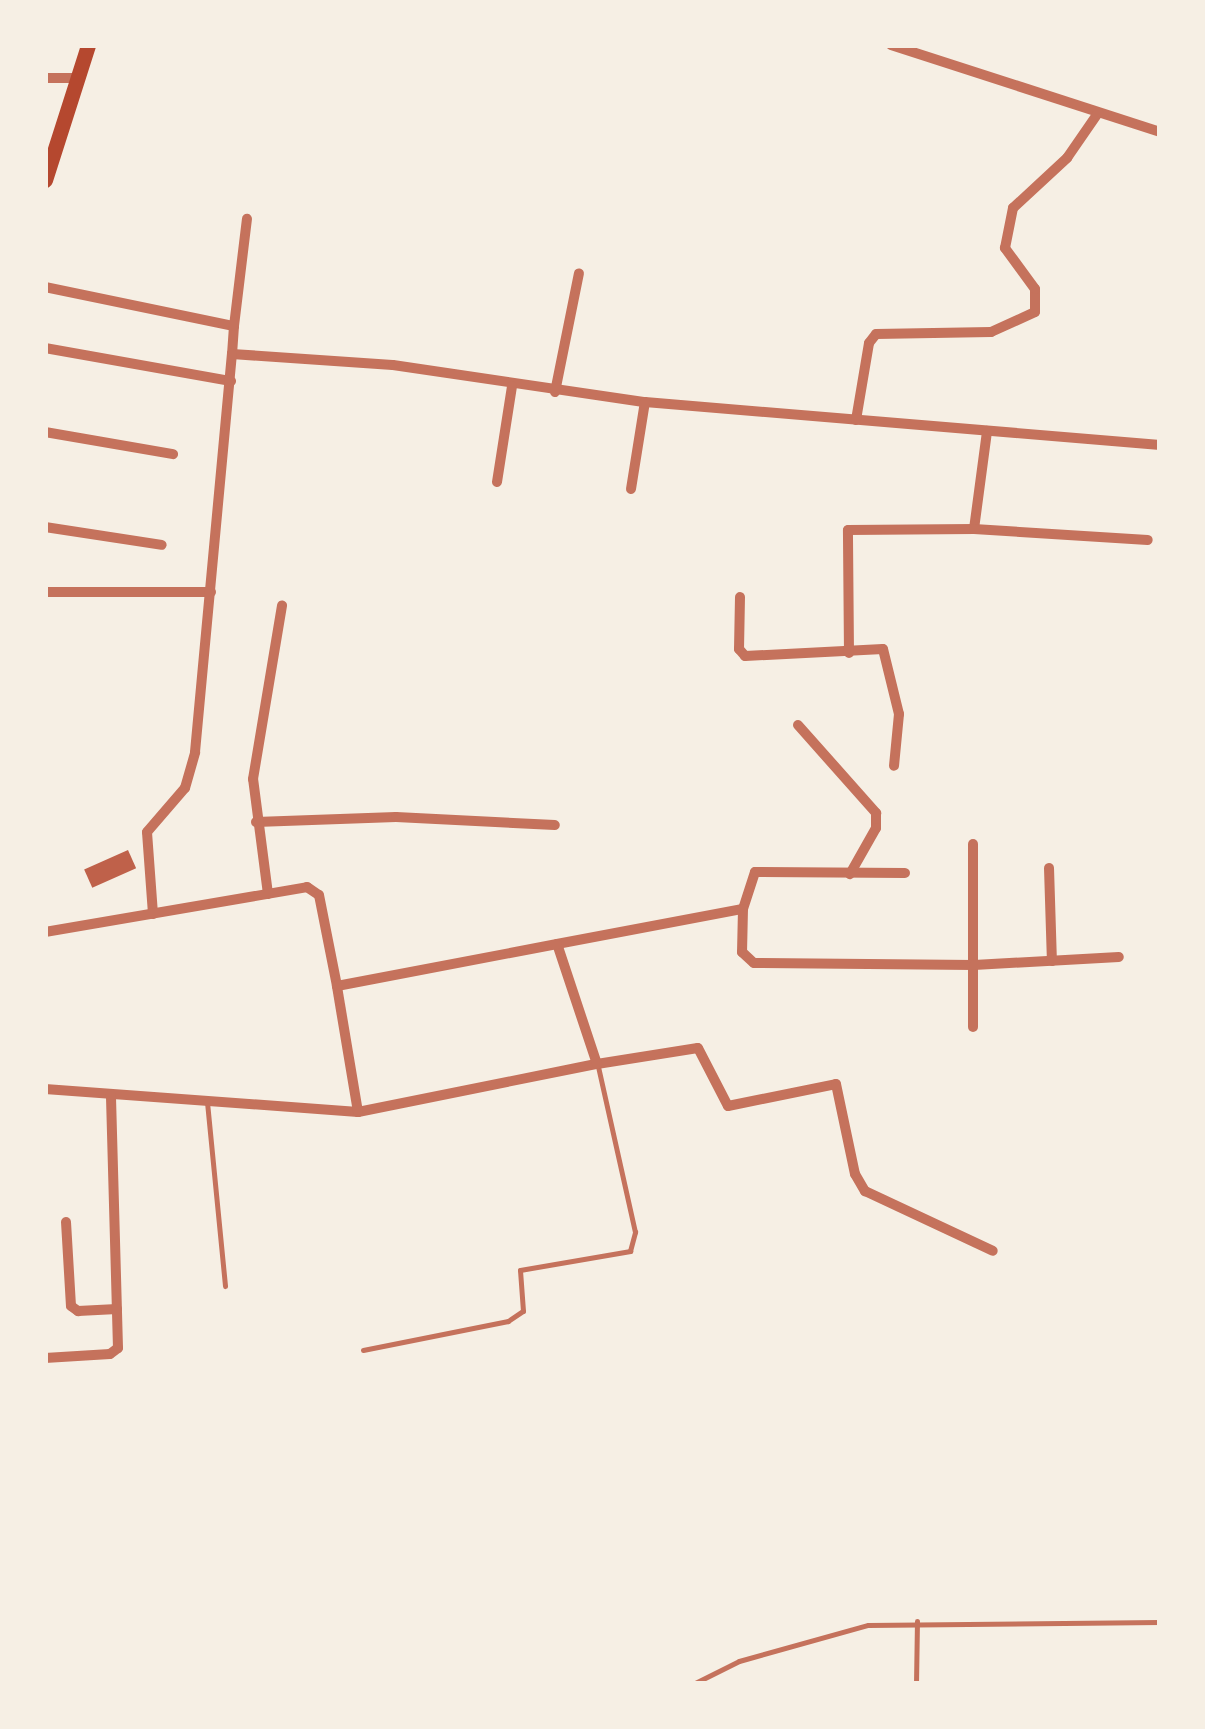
<!DOCTYPE html>
<html>
<head>
<meta charset="utf-8">
<style>
  body { margin:0 }
  #map { position:relative; width:1205px; height:1729px; overflow:hidden; background:#f6efe4; font-family:Roboto,sans-serif }
  div>[style] { position:absolute }
  [style*='--x'] { left:calc(var(--x)*1px); top:calc(var(--y)*1px); width:calc(var(--w)*1px); rotate:calc(var(--a)*1deg) }
  .building>* { inset:0; background:#bf614a; transform-origin:0 0 }
  .service>* { height:5px; margin:-2.5px; padding:0 2.5px; transform-origin:2.5px; border-radius:2.5px; background:#c5725c }
  .minor>* { height:10px; margin:-5px; padding:0 5px; transform-origin:5px; border-radius:5px; background:#c5725c }
  .primary>* { height:15px; margin:-7.5px; padding:0 7.5px; transform-origin:7.5px; border-radius:7.5px; background:#b5482f }
  span { translate:-50% -50%; white-space:nowrap; text-align:center; line-height:1.15; -webkit-text-stroke:9px #f6efe4; paint-order:stroke }
  .frame { position:absolute; inset:0; border:48px solid #f6efe4; pointer-events:none }
</style>
</head>
<body>
<div id="map">
  <div class="building">
    <div style="left:128px;top:850px;width:20px;height:48px;rotate:66deg"></div>
  </div>
  <div class="service">
    <div style="--x:207;--y:1102;--w:185;--a:84.4"></div>
    <div style="--x:363;--y:1350;--w:148;--a:-11.3"></div>
    <div style="--x:508;--y:1321;--w:18;--a:-34"></div>
    <div style="--x:523;--y:1311;--w:41;--a:-94.2"></div>
    <div style="--x:520;--y:1270;--w:112;--a:-9.8"></div>
    <div style="--x:630;--y:1251;--w:20;--a:-75"></div>
    <div style="--x:635;--y:1232;--w:169;--a:-102.6"></div>
    <div style="--x:693;--y:1684;--w:51;--a:-26.6"></div>
    <div style="--x:739;--y:1661;--w:134;--a:-15.6"></div>
    <div style="--x:868;--y:1625;--w:292;--a:-0.6"></div>
    <div style="--x:916;--y:1684;--w:63;--a:-89.1"></div>
  </div>
  <div class="minor">
    <div style="--x:891;--y:45;--w:283;--a:17.9"></div>
    <div style="--x:45;--y:78;--w:32;--a:0"></div>
    <div style="--x:45;--y:287;--w:193;--a:11.7"></div>
    <div style="--x:234;--y:326;--w:28;--a:94"></div>
    <div style="--x:232;--y:354;--w:161;--a:3.9"></div>
    <div style="--x:393;--y:365;--w:255;--a:8.4"></div>
    <div style="--x:645;--y:402;--w:517;--a:4.77"></div>
    <div style="--x:234;--y:326;--w:108;--a:-83.1"></div>
    <div style="--x:45;--y:348;--w:189;--a:10.1"></div>
    <div style="--x:555;--y:392;--w:121;--a:-78.6"></div>
    <div style="--x:856;--y:420;--w:78;--a:-80.4"></div>
    <div style="--x:869;--y:343;--w:11;--a:-52"></div>
    <div style="--x:876;--y:334;--w:115;--a:-1"></div>
    <div style="--x:991;--y:332;--w:48;--a:-24.4"></div>
    <div style="--x:1035;--y:312;--w:23;--a:-90"></div>
    <div style="--x:1035;--y:289;--w:51;--a:-126.2"></div>
    <div style="--x:1005;--y:248;--w:41;--a:-78.7"></div>
    <div style="--x:1013;--y:208;--w:74;--a:-42.8"></div>
    <div style="--x:1067;--y:158;--w:55;--a:-55.4"></div>
    <div style="--x:45;--y:432;--w:130;--a:9.8"></div>
    <div style="--x:497;--y:482;--w:97;--a:-81.1"></div>
    <div style="--x:631;--y:489;--w:88;--a:-80.9"></div>
    <div style="--x:45;--y:527;--w:118;--a:8.7"></div>
    <div style="--x:974;--y:529;--w:99;--a:-82.4"></div>
    <div style="--x:45;--y:592;--w:166;--a:0"></div>
    <div style="--x:740;--y:597;--w:52;--a:91.1"></div>
    <div style="--x:739;--y:649;--w:9;--a:49"></div>
    <div style="--x:745;--y:656;--w:138;--a:-2.9"></div>
    <div style="--x:883;--y:649;--w:67;--a:76.2"></div>
    <div style="--x:899;--y:714;--w:52;--a:95.5"></div>
    <div style="--x:849;--y:653;--w:123;--a:-90.5"></div>
    <div style="--x:848;--y:530;--w:126;--a:-0.5"></div>
    <div style="--x:974;--y:529;--w:174;--a:3.6"></div>
    <div style="--x:798;--y:725;--w:118;--a:48.4"></div>
    <div style="--x:876;--y:813;--w:15;--a:90"></div>
    <div style="--x:876;--y:828;--w:53;--a:119.5"></div>
    <div style="--x:256;--y:822;--w:140;--a:-2"></div>
    <div style="--x:396;--y:817;--w:159;--a:2.9"></div>
    <div style="--x:973;--y:844;--w:183;--a:90"></div>
    <div style="--x:1049;--y:868;--w:93;--a:88.2"></div>
    <div style="--x:268;--y:894;--w:116;--a:-97.4"></div>
    <div style="--x:253;--y:779;--w:176;--a:-80.5"></div>
    <div style="--x:743;--y:909;--w:39;--a:-72"></div>
    <div style="--x:755;--y:872;--w:150;--a:0.4"></div>
    <div style="--x:153;--y:914;--w:82;--a:-94.2"></div>
    <div style="--x:147;--y:832;--w:58;--a:-49.2"></div>
    <div style="--x:185;--y:788;--w:37;--a:-74"></div>
    <div style="--x:195;--y:752;--w:400;--a:-84.7"></div>
    <div style="--x:45;--y:932;--w:266;--a:-9.7"></div>
    <div style="--x:307;--y:887;--w:14;--a:34"></div>
    <div style="--x:319;--y:895;--w:93;--a:78.8"></div>
    <div style="--x:597;--y:1064;--w:102;--a:-9"></div>
    <div style="--x:698;--y:1048;--w:65;--a:62.7"></div>
    <div style="--x:728;--y:1106;--w:110;--a:-11.5"></div>
    <div style="--x:836;--y:1084;--w:92;--a:78.1"></div>
    <div style="--x:855;--y:1174;--w:20;--a:60"></div>
    <div style="--x:865;--y:1191;--w:141;--a:25.1"></div>
    <div style="--x:45;--y:1089;--w:314;--a:4.2"></div>
    <div style="--x:358;--y:1112;--w:244;--a:-11.4"></div>
    <div style="--x:597;--y:1064;--w:126;--a:-108.4"></div>
    <div style="--x:557;--y:944;--w:189;--a:-10.7"></div>
    <div style="--x:743;--y:909;--w:43;--a:91.3"></div>
    <div style="--x:742;--y:952;--w:16;--a:43"></div>
    <div style="--x:754;--y:963;--w:220;--a:0.5"></div>
    <div style="--x:974;--y:965;--w:145;--a:-3.2"></div>
    <div style="--x:358;--y:1112;--w:128;--a:-99.5"></div>
    <div style="--x:337;--y:986;--w:224;--a:-10.8"></div>
    <div style="--x:66;--y:1222;--w:84;--a:86.6"></div>
    <div style="--x:71;--y:1306;--w:9;--a:36"></div>
    <div style="--x:78;--y:1311;--w:39;--a:-3"></div>
    <div style="--x:45;--y:1358;--w:65;--a:-3.5"></div>
    <div style="--x:110;--y:1354;--w:10;--a:-37"></div>
    <div style="--x:118;--y:1348;--w:254;--a:-91.6"></div>
  </div>
  <div class="primary">
    <div style="--x:45;--y:180;--w:142;--a:-72.3"></div>
  </div>
  <div class="frame"></div>
</div>
</body>
</html>
